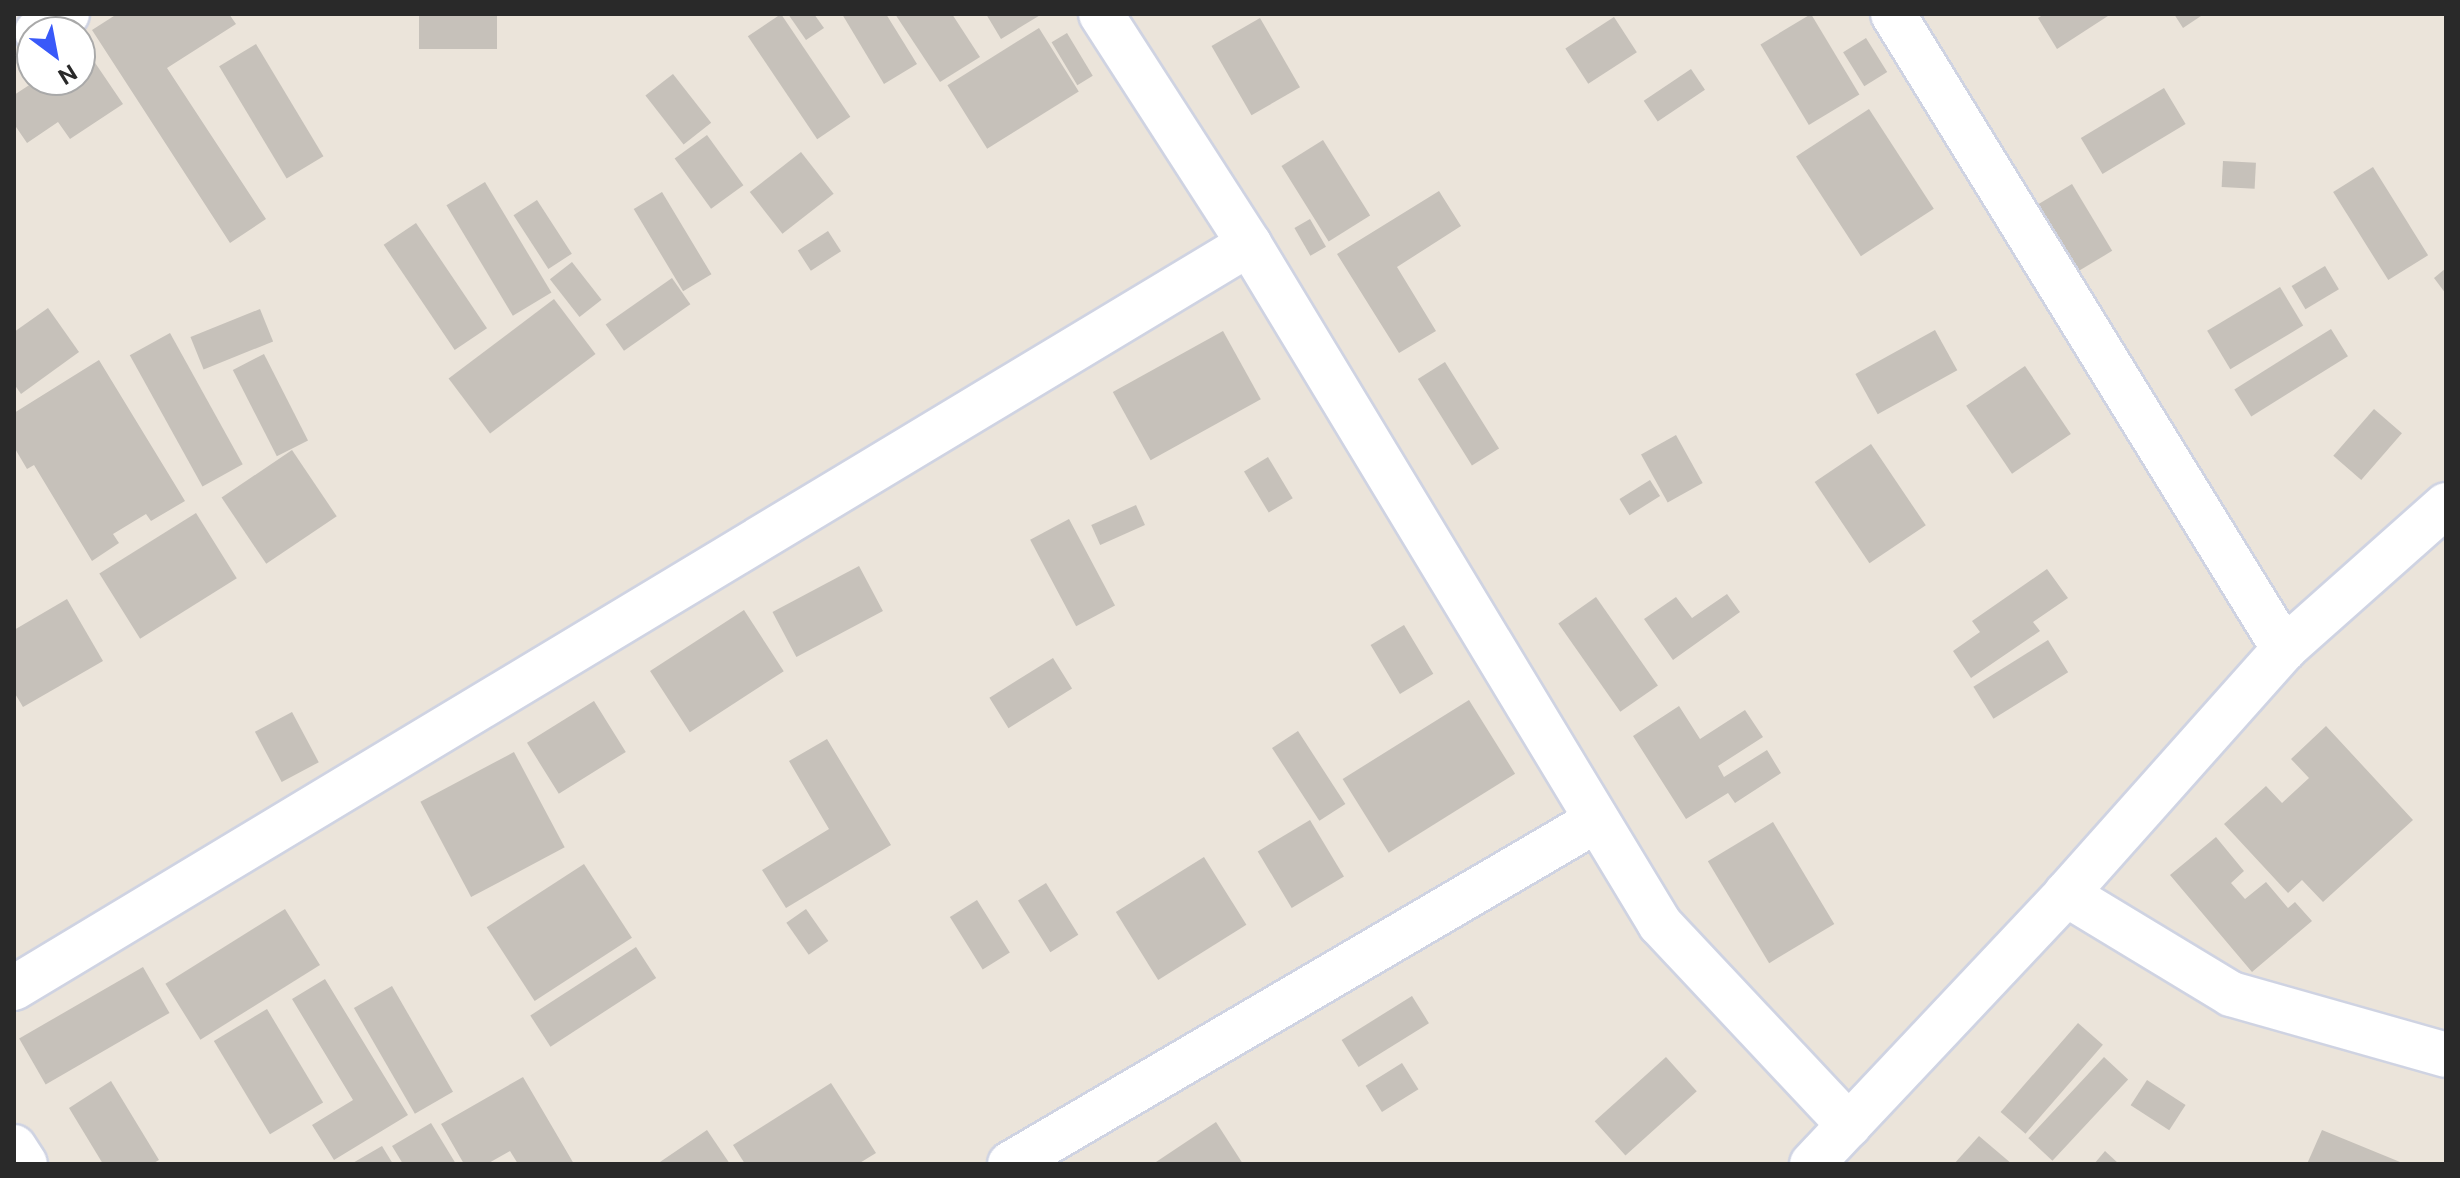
<!DOCTYPE html>
<html>
<head>
<meta charset="utf-8">
<style>
  body { margin:0 }
  #map { position:relative; width:2460px; height:1178px; overflow:hidden; background:#ebe4da; font-family:"Public Sans",sans-serif }
  div>[style] { position:absolute }
  [style*='--x'] { left:calc(var(--x)*1px); top:calc(var(--y)*1px); width:calc(var(--w)*1px); rotate:calc(var(--a)*1deg) }
  .building>* { inset:0; background:#c6c1ba; transform-origin:0 0 }
  .roads { filter:drop-shadow(2px 0 #cfd3e2) drop-shadow(-2px 0 #cfd3e2) drop-shadow(0 2px #cfd3e2) drop-shadow(0 -2px #cfd3e2) }
  .minor>* { height:44px; margin:-22px; padding:0 22px; transform-origin:22px; border-radius:22px; background:#fff }
  span { translate:-50% -50%; white-space:nowrap; text-align:center; line-height:1.15; -webkit-text-stroke:7px #fff; paint-order:stroke }
  .frame { position:absolute; inset:0; border:16px solid #292929; pointer-events:none }
  .north { position:absolute; left:16px; top:16px; width:80px; height:80px; box-sizing:border-box; background:#fff; border:2px solid #a9a9a9; border-radius:50%; rotate:148deg; font-size:22px; font-weight:700; line-height:32px; text-align:center; color:#292929 }
  .north::after { content:''; display:block; margin:auto; width:28px; height:36px; background:#3959f9; clip-path:polygon(50% 0,100% 100%,50% 72%,0 100%) }
</style>
</head>
<body>
<div id="map">
  <div class="building">
    <div style="clip-path:polygon(117px 14px,229px 14px,236px 24px,167px 68px,266px 219px,230px 243px,92px 30px)"></div>
    <div style="left:419px;top:14px;width:78px;height:35px"></div>
    <div style="left:781px;top:14px;width:124px;height:40px;rotate:56deg"></div>
    <div style="clip-path:polygon(788px 14px,814px 14px,824px 28px,806px 40px)"></div>
    <div style="clip-path:polygon(842px 14px,886px 14px,917px 64px,884px 84px)"></div>
    <div style="clip-path:polygon(895px 14px,952px 14px,980px 57px,940px 82px)"></div>
    <div style="clip-path:polygon(986px 14px,1042px 14px,1001px 39px)"></div>
    <div style="left:1811px;top:14px;width:94px;height:59px;rotate:59deg"></div>
    <div style="clip-path:polygon(2044px 14px,2111px 14px,2057px 49px,2038px 18px)"></div>
    <div style="clip-path:polygon(2174px 14px,2204px 14px,2183px 28px)"></div>
    <div style="left:1614px;top:17px;width:42px;height:58px;rotate:57deg"></div>
    <div style="left:1260px;top:18px;width:80px;height:56px;rotate:60deg"></div>
    <div style="left:1039px;top:28px;width:75px;height:108px;rotate:58deg"></div>
    <div style="left:1067px;top:33px;width:50px;height:18px;rotate:59deg"></div>
    <div style="left:1866px;top:38px;width:40px;height:27px;rotate:58deg"></div>
    <div style="left:256px;top:44px;width:131px;height:43px;rotate:59deg"></div>
    <div style="clip-path:polygon(85px 48px,123px 104px,70px 139px,58px 122px,27px 143px,14px 124px,14px 95px,37px 80px,80px 80px,80px 51px)"></div>
    <div style="left:1691px;top:69px;width:25px;height:57px;rotate:56deg"></div>
    <div style="left:673px;top:74px;width:62px;height:35px;rotate:52deg"></div>
    <div style="left:2164px;top:88px;width:42px;height:97px;rotate:59deg"></div>
    <div style="left:1869px;top:109px;width:119px;height:87px;rotate:57deg"></div>
    <div style="left:707px;top:135px;width:62px;height:40px;rotate:54deg"></div>
    <div style="left:1323px;top:140px;width:89px;height:49px;rotate:58deg"></div>
    <div style="left:801px;top:152px;width:53px;height:65px;rotate:52deg"></div>
    <div style="left:2223px;top:161px;width:33px;height:26px;rotate:3deg"></div>
    <div style="left:2373px;top:167px;width:104px;height:47px;rotate:58deg"></div>
    <div style="left:485px;top:182px;width:129px;height:45px;rotate:59deg"></div>
    <div style="left:2072px;top:184px;width:78px;height:62px;rotate:59deg"></div>
    <div style="clip-path:polygon(1439px 191px,1461px 226px,1397px 267px,1436px 331px,1399px 353px,1337px 254px)"></div>
    <div style="left:662px;top:192px;width:96px;height:33px;rotate:59deg"></div>
    <div style="left:537px;top:200px;width:64px;height:28px;rotate:57deg"></div>
    <div style="left:1310px;top:219px;width:32px;height:18px;rotate:60deg"></div>
    <div style="left:416px;top:223px;width:127px;height:39px;rotate:56deg"></div>
    <div style="left:828px;top:231px;width:24px;height:36px;rotate:57deg"></div>
    <div style="left:572px;top:262px;width:48px;height:28px;rotate:52deg"></div>
    <div style="left:2325px;top:266px;width:27px;height:39px;rotate:59deg"></div>
    <div style="clip-path:polygon(2446px 268px,2446px 294px,2434px 278px)"></div>
    <div style="left:672px;top:278px;width:32px;height:81px;rotate:55deg"></div>
    <div style="left:2280px;top:287px;width:45px;height:85px;rotate:59deg"></div>
    <div style="left:554px;top:299px;width:69px;height:132px;rotate:53deg"></div>
    <div style="clip-path:polygon(48px 308px,79px 352px,21px 394px,14px 384px,14px 332px)"></div>
    <div style="left:260px;top:309px;width:35px;height:75px;rotate:68deg"></div>
    <div style="left:2331px;top:329px;width:32px;height:114px;rotate:58deg"></div>
    <div style="left:1935px;top:330px;width:46px;height:91px;rotate:61deg"></div>
    <div style="left:1223px;top:331px;width:78px;height:126px;rotate:61deg"></div>
    <div style="left:170px;top:333px;width:150px;height:46px;rotate:61deg"></div>
    <div style="left:264px;top:354px;width:97px;height:35px;rotate:63deg"></div>
    <div style="clip-path:polygon(99px 360px,185px 501px,151px 521px,146px 514px,113px 534px,119px 543px,92px 561px,34px 465px,27px 469px,14px 447px,14px 413px)"></div>
    <div style="left:1445px;top:362px;width:102px;height:32px;rotate:58deg"></div>
    <div style="left:2025px;top:366px;width:82px;height:71px;rotate:56deg"></div>
    <div style="left:2374px;top:409px;width:37px;height:62px;rotate:41deg"></div>
    <div style="left:1676px;top:435px;width:55px;height:40px;rotate:61deg"></div>
    <div style="left:1871px;top:444px;width:98px;height:68px;rotate:56deg"></div>
    <div style="left:292px;top:450px;width:80px;height:85px;rotate:56deg"></div>
    <div style="left:1268px;top:457px;width:48px;height:28px;rotate:59deg"></div>
    <div style="left:1650px;top:480px;width:19px;height:36px;rotate:58deg"></div>
    <div style="left:1136px;top:505px;width:22px;height:49px;rotate:66deg"></div>
    <div style="left:196px;top:513px;width:77px;height:114px;rotate:58deg"></div>
    <div style="left:1069px;top:519px;width:98px;height:44px;rotate:62deg"></div>
    <div style="left:859px;top:566px;width:51px;height:98px;rotate:62deg"></div>
    <div style="clip-path:polygon(2047px 569px,2068px 598px,2033px 622px,2040px 631px,1971px 678px,1953px 651px,1980px 632px,1972px 621px)"></div>
    <div style="clip-path:polygon(1727px 594px,1740px 612px,1673px 660px,1644px 619px,1676px 597px,1692px 618px)"></div>
    <div style="left:1596px;top:597px;width:108px;height:46px;rotate:55deg"></div>
    <div style="clip-path:polygon(67px 599px,103px 661px,23px 707px,14px 692px,14px 630px)"></div>
    <div style="left:744px;top:610px;width:73px;height:112px;rotate:57deg"></div>
    <div style="left:1404px;top:625px;width:57px;height:39px;rotate:59deg"></div>
    <div style="left:2048px;top:640px;width:38px;height:88px;rotate:58deg"></div>
    <div style="left:1053px;top:658px;width:36px;height:75px;rotate:58deg"></div>
    <div style="left:1469px;top:700px;width:87px;height:149px;rotate:58deg"></div>
    <div style="left:594px;top:701px;width:60px;height:79px;rotate:58deg"></div>
    <div style="clip-path:polygon(1679px 706px,1700px 739px,1745px 710px,1763px 737px,1718px 766px,1724px 777px,1767px 750px,1781px 773px,1735px 803px,1728px 793px,1686px 819px,1633px 736px)"></div>
    <div style="left:292px;top:712px;width:57px;height:42px;rotate:62deg"></div>
    <div style="clip-path:polygon(2326px 726px,2413px 820px,2323px 902px,2302px 880px,2288px 893px,2224px 824px,2266px 786px,2282px 803px,2309px 778px,2291px 759px)"></div>
    <div style="left:1298px;top:731px;width:87px;height:31px;rotate:57deg"></div>
    <div style="clip-path:polygon(827px 739px,891px 845px,786px 908px,762px 870px,829px 829px,789px 761px)"></div>
    <div style="left:514px;top:752px;width:108px;height:106px;rotate:62deg"></div>
    <div style="left:1310px;top:820px;width:66px;height:61px;rotate:59deg"></div>
    <div style="left:1773px;top:822px;width:119px;height:76px;rotate:59deg"></div>
    <div style="clip-path:polygon(2216px 837px,2244px 871px,2231px 883px,2245px 899px,2266px 882px,2288px 908px,2295px 902px,2312px 921px,2252px 972px,2170px 875px)"></div>
    <div style="left:1204px;top:857px;width:80px;height:104px;rotate:58deg"></div>
    <div style="left:584px;top:864px;width:88px;height:116px;rotate:57deg"></div>
    <div style="left:1046px;top:883px;width:61px;height:33px;rotate:58deg"></div>
    <div style="left:977px;top:900px;width:62px;height:32px;rotate:58deg"></div>
    <div style="left:285px;top:909px;width:66px;height:141px;rotate:58deg"></div>
    <div style="left:806px;top:909px;width:39px;height:24px;rotate:55deg"></div>
    <div style="left:636px;top:947px;width:37px;height:126px;rotate:57deg"></div>
    <div style="left:143px;top:967px;width:53px;height:143px;rotate:60deg"></div>
    <div style="clip-path:polygon(325px 979px,408px 1115px,334px 1160px,312px 1125px,353px 1100px,292px 999px)"></div>
    <div style="left:392px;top:986px;width:122px;height:44px;rotate:60deg"></div>
    <div style="left:1412px;top:996px;width:32px;height:83px;rotate:58deg"></div>
    <div style="left:267px;top:1009px;width:109px;height:62px;rotate:59deg"></div>
    <div style="left:2078px;top:1023px;width:33px;height:118px;rotate:41deg"></div>
    <div style="left:1666px;top:1057px;width:46px;height:96px;rotate:48deg"></div>
    <div style="left:2104px;top:1057px;width:33px;height:111px;rotate:43deg"></div>
    <div style="left:1402px;top:1063px;width:31px;height:43px;rotate:58deg"></div>
    <div style="clip-path:polygon(523px 1077px,574px 1164px,518px 1164px,510px 1151px,487px 1164px,464px 1164px,441px 1124px)"></div>
    <div style="left:2147px;top:1080px;width:46px;height:30px;rotate:33deg"></div>
    <div style="clip-path:polygon(111px 1081px,159px 1160px,152px 1164px,103px 1164px,69px 1108px)"></div>
    <div style="clip-path:polygon(831px 1083px,876px 1153px,858px 1164px,745px 1164px,733px 1145px)"></div>
    <div style="clip-path:polygon(1216px 1122px,1243px 1164px,1153px 1164px)"></div>
    <div style="clip-path:polygon(431px 1123px,456px 1164px,403px 1164px,392px 1146px)"></div>
    <div style="clip-path:polygon(707px 1130px,730px 1164px,657px 1164px)"></div>
    <div style="clip-path:polygon(2322px 1130px,2405px 1164px,2307px 1164px)"></div>
    <div style="clip-path:polygon(1979px 1136px,2012px 1164px,1954px 1164px)"></div>
    <div style="clip-path:polygon(382px 1146px,393px 1164px,351px 1164px)"></div>
    <div style="clip-path:polygon(2105px 1151px,2119px 1164px,2094px 1164px)"></div>
  </div>
  <div class="roads">
    <div class="minor">
      <div style="--x:1101;--y:14;--w:274;--a:57.2"></div>
      <div style="--x:1249;--y:244;--w:795;--a:58.85"></div>
      <div style="--x:1660;--y:924;--w:276;--a:46.8"></div>
      <div style="--x:1893;--y:14;--w:746;--a:58.38"></div>
      <div style="--x:37;--y:32;--w:35;--a:-31"></div>
      <div style="--x:2066;--y:894;--w:193;--a:31.2"></div>
      <div style="--x:2231;--y:994;--w:223;--a:15.8"></div>
      <div style="--x:14;--y:988;--w:1442;--a:-31.07"></div>
      <div style="--x:14;--y:1147;--w:20;--a:57"></div>
      <div style="--x:1010;--y:1164;--w:680;--a:-30.37"></div>
      <div style="--x:1812;--y:1164;--w:371;--a:-46.7"></div>
      <div style="--x:2066;--y:894;--w:328;--a:-48.3"></div>
      <div style="--x:2284;--y:649;--w:217;--a:-41.6"></div>
    </div>
  </div>
  <div class="frame"></div>
  <div class="north">N</div>
</div>
</body>
</html>
